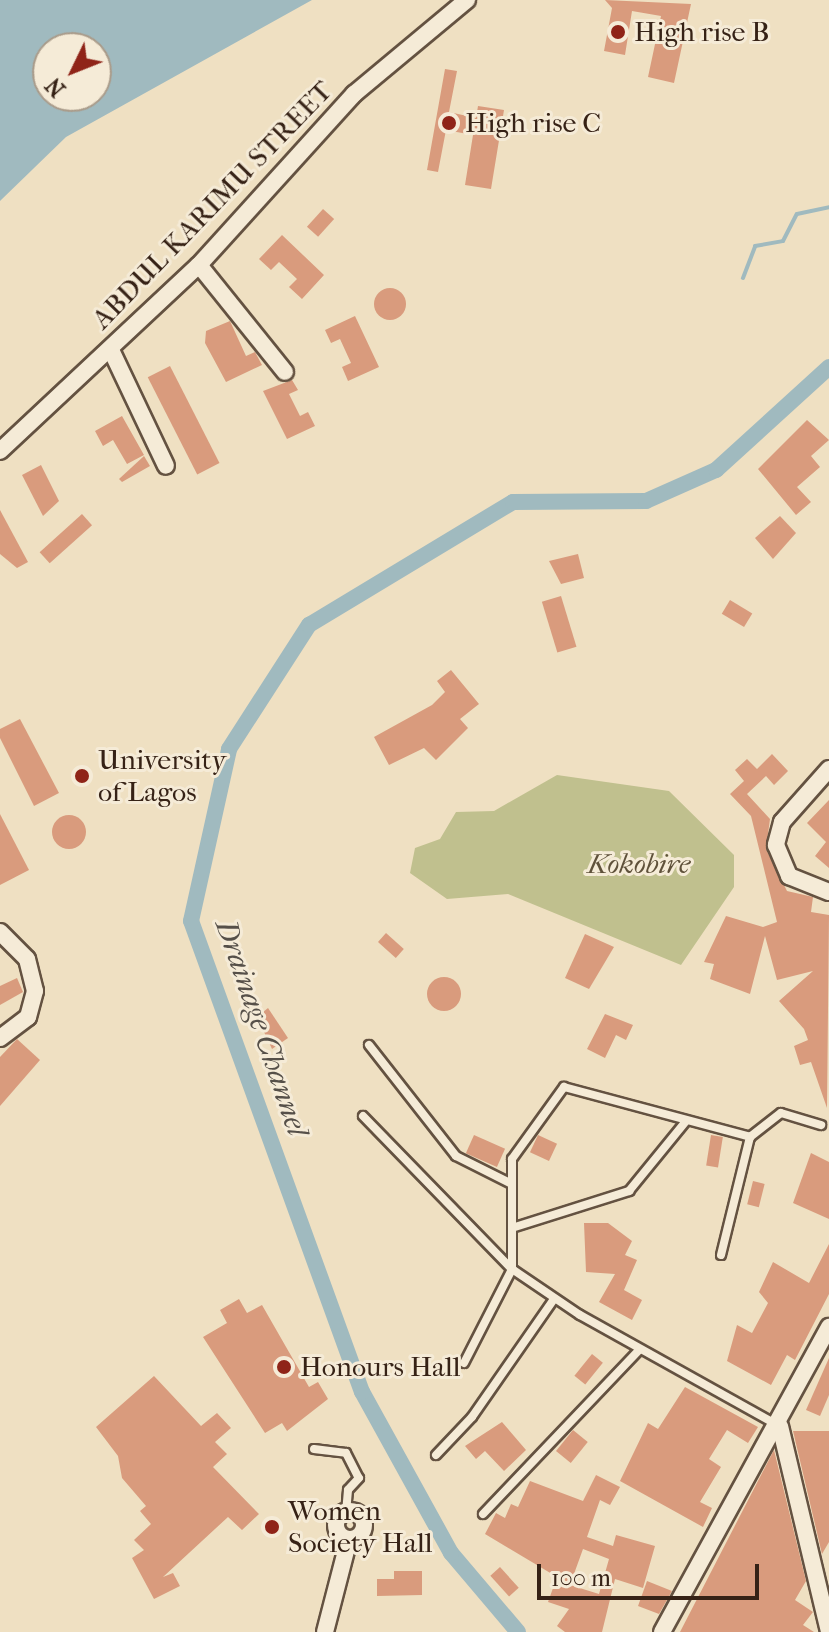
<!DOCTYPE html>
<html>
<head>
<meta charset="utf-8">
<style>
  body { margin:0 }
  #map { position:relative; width:829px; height:1632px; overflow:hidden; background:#efe0c2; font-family:"IM FELL French Canon",serif }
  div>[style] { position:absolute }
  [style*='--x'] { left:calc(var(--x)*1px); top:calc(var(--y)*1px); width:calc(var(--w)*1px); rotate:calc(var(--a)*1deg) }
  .green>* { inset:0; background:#c0c08e }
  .water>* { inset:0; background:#a0babf }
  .stream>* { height:4px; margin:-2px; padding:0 2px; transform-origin:2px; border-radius:2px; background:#a0babf }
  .canal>* { height:16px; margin:-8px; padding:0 8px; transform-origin:8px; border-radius:8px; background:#a0babf }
  .building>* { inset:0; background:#d99b7d; transform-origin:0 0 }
  .round { border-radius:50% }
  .roads { filter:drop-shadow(2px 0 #645241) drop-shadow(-2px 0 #645241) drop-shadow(0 2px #645241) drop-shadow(0 -2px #645241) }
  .lane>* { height:8px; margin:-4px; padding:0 4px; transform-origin:4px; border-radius:4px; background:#f5ebd7 }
  .street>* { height:16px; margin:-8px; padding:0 8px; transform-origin:8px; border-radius:8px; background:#f5ebd7 }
  .street>.ring { margin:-8px; padding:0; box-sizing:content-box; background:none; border:16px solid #f5ebd7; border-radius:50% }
  .dots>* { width:22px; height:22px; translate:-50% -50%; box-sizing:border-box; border:4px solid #f5ebd7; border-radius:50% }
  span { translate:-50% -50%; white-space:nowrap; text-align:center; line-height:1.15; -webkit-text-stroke:6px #f5ebd7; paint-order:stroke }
  .poi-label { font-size:28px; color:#362216 }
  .left { translate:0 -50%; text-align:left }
  .street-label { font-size:28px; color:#362216 }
  .park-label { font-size:28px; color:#5f513a; font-style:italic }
  .water-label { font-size:30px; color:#565049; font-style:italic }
  .north { position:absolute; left:32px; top:32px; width:80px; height:80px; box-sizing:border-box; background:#f5ebd7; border:2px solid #a99b8a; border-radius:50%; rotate:227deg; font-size:22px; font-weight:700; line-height:32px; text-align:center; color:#362216 }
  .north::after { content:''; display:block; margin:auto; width:28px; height:36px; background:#8f2418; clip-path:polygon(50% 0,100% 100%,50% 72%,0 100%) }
  .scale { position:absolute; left:537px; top:1564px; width:222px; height:36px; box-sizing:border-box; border:4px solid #362216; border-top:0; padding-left:10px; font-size:24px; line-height:28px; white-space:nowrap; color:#362216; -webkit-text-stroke:6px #f5ebd7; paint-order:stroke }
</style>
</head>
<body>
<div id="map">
  <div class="green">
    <div style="clip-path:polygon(557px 775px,669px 791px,734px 855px,734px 887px,681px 965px,508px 894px,447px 899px,410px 873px,415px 848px,440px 839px,456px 812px,494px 811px)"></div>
  </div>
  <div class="water">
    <div style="clip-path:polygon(evenodd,0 0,312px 0,66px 137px,0 201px,0 0,48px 48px,96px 48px,96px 96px,48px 96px,48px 48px)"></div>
  </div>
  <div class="stream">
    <div style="--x:743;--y:278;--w:34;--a:-69"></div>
    <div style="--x:755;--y:246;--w:28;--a:-10"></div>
    <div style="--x:783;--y:241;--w:30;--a:-63"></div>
    <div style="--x:797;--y:214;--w:33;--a:-12"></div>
  </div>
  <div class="canal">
    <div style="--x:518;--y:1632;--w:104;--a:-130.3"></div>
    <div style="--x:451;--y:1553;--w:184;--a:-118.9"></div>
    <div style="--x:362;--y:1392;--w:501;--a:-109.95"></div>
    <div style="--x:191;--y:921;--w:176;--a:-77.5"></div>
    <div style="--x:229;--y:749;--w:148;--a:-57.2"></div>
    <div style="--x:309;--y:625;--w:238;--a:-31.1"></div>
    <div style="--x:513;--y:502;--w:133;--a:-0.4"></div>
    <div style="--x:646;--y:501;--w:77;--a:-23.9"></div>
    <div style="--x:716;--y:470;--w:153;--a:-42.3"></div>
  </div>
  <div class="building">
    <div style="clip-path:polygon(605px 0,691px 4px,674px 83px,648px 77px,661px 16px,632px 11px,625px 55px,604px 51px,612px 8px)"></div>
    <div style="clip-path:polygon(445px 69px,457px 71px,449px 112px,476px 118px,478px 106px,504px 110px,491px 189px,465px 185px,473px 135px,446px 130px,438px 172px,427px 170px)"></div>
    <div style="left:323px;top:209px;width:15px;height:24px;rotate:42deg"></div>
    <div style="clip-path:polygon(282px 235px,324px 275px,302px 299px,289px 287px,297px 279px,279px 262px,271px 270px,259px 259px)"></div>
    <div class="round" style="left:374px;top:288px;width:32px;height:32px"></div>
    <div style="clip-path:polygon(355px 316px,379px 367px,348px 381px,342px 367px,351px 363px,340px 339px,331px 343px,325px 330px)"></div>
    <div style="clip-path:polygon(230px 321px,246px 356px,255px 352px,262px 365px,226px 382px,205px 343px,206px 331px)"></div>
    <div style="left:170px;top:366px;width:109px;height:25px;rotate:63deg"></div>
    <div style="clip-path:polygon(292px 380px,298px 390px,289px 394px,300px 416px,308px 412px,315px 426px,287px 439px,263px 391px)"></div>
    <div style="clip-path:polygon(122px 416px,144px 455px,127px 464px,113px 440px,103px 446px,95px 431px)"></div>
    <div style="clip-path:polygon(807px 420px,829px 440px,811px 456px,820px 467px,797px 487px,811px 502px,796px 515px,758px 469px)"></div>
    <div style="clip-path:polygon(144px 456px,150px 466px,122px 482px,119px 479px)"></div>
    <div style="clip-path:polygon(41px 465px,59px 501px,43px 516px,22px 475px)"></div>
    <div style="clip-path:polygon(0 510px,28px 562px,17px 568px,0 554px)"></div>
    <div style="left:82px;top:514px;width:15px;height:57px;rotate:48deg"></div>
    <div style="clip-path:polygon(780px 516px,796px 533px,773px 559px,755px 538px)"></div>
    <div style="clip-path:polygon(578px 554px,584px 578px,561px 584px,549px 561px)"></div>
    <div style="left:561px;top:596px;width:53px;height:20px;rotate:73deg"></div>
    <div style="left:730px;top:600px;width:26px;height:16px;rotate:31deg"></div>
    <div style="clip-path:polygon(451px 670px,479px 704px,460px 719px,468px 728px,436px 760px,424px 748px,389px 765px,374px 737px,432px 705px,445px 692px,437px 681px)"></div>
    <div style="clip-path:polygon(20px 719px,59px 793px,34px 806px,0 738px,0 729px)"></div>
    <div style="clip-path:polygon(772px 754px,788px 771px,774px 785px,766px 776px,747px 794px,770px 819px,766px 849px,787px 891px,813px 897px,811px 912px,829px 915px,827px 1108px,811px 1062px,800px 1065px,794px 1046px,808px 1040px,804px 1029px,779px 1001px,813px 971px,777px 980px,765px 936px,750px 994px,710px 979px,714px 964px,704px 962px,726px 916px,763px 927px,777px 922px,751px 816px,730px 794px,744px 781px,735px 770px,747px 759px,757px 769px)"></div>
    <div style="clip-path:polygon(829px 800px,829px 868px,815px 856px,826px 842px,807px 823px)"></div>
    <div style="clip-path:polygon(0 814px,29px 870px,0 885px)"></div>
    <div class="round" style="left:52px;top:815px;width:34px;height:34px"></div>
    <div style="left:386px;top:933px;width:24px;height:12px;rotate:42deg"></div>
    <div style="clip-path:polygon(585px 934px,614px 947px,589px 989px,565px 978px)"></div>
    <div class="round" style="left:427px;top:977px;width:34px;height:34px"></div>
    <div style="clip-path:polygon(17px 978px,23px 992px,0 1005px,0 986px)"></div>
    <div style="clip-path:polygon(268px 1008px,288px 1038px,272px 1049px,257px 1017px)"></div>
    <div style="clip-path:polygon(605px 1014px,633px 1025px,626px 1040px,616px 1035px,605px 1058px,587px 1049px)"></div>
    <div style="clip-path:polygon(17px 1039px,40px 1060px,0 1106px,0 1057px)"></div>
    <div style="left:474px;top:1135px;width:34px;height:20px;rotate:24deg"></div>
    <div style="left:538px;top:1135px;width:21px;height:19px;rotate:25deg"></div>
    <div style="left:711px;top:1135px;width:12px;height:31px;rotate:9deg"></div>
    <div style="clip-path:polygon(811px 1153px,829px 1162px,829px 1219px,793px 1203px)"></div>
    <div style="left:753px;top:1181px;width:12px;height:24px;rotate:14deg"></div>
    <div style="clip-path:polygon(584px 1223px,608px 1223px,632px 1241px,625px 1255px,637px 1260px,624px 1290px,642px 1300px,632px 1320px,599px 1302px,615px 1274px,586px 1272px)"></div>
    <div style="clip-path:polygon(829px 1244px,829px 1294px,795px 1360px,787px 1355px,771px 1385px,727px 1361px,737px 1325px,752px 1333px,768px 1303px,759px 1292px,773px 1262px,809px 1283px)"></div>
    <div style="clip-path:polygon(239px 1299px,247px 1313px,262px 1305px,309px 1387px,318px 1382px,328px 1399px,287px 1431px,282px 1423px,265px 1433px,203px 1337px,227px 1323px,220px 1310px)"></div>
    <div style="left:592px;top:1354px;width:14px;height:28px;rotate:39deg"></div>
    <div style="clip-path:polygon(829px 1358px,829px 1395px,820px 1416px,806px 1410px)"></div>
    <div style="clip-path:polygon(154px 1376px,201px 1426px,217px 1413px,231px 1428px,215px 1442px,227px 1454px,213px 1467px,259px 1514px,242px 1530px,228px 1517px,163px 1577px,173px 1573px,180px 1586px,154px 1599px,132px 1558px,144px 1550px,134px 1540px,151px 1524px,140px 1511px,146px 1506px,122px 1478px,118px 1456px,96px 1427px)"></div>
    <div style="clip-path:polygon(685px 1387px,758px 1427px,748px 1443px,727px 1430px,709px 1459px,721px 1467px,700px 1502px,712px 1508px,703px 1527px,620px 1481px,648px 1423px,658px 1429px)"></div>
    <div style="clip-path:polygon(502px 1422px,526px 1450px,504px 1471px,485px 1451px,476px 1459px,465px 1446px)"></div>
    <div style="left:573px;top:1430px;width:19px;height:27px;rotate:39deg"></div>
    <div style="clip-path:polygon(793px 1431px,829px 1431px,829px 1542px,822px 1554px)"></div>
    <div style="clip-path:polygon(774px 1450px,806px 1581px,795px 1600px,813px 1612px,803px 1625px,814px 1632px,680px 1632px)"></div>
    <div style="clip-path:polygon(evenodd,596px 1475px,620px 1487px,610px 1505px,600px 1500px,587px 1537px,613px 1546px,616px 1535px,655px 1546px,643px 1588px,615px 1579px,602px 1632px,565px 1632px,557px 1626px,569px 1609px,548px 1602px,557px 1577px,485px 1534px,496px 1513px,505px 1518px,511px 1504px,518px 1507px,530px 1481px,583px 1501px,596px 1475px,583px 1549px,609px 1559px,599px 1594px,570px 1585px,583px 1549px)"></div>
    <div style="left:500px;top:1567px;width:28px;height:13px;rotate:48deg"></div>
    <div style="clip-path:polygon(394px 1571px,422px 1571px,422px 1595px,377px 1596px,377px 1579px,394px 1579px)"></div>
    <div style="clip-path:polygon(647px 1581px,672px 1591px,659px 1614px,638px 1606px)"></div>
  </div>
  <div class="roads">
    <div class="lane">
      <div style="--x:369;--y:1045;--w:141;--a:51.9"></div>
      <div style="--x:456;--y:1156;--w:60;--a:26.6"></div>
      <div style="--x:363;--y:1116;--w:214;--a:45.8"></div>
      <div style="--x:512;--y:1269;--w:82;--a:34.1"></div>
      <div style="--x:580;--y:1315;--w:224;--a:29.1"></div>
      <div style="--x:515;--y:1227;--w:120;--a:-17.5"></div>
      <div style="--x:629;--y:1191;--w:90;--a:-50.8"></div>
      <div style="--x:721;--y:1255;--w:122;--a:-76.2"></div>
      <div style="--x:464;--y:1363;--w:106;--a:-62.9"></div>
      <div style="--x:512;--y:1269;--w:110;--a:-90"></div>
      <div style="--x:512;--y:1159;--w:89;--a:-54.2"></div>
      <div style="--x:564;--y:1087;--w:193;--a:15"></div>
      <div style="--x:750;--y:1137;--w:39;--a:-38"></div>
      <div style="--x:781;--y:1113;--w:42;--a:16.7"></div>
      <div style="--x:314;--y:1449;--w:32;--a:7"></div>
      <div style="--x:346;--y:1453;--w:28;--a:63"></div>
      <div style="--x:359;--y:1478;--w:16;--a:133"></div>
      <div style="--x:348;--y:1490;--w:22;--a:95"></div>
      <div style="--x:436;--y:1455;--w:52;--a:-46.5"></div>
      <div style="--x:472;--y:1417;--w:144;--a:-55.2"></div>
      <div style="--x:483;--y:1514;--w:226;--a:-46.4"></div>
    </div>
    <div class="street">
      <div style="--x:199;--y:265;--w:137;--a:51.2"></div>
      <div style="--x:111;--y:350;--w:128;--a:64.6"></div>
      <div style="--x:0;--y:451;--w:272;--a:-43.1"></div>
      <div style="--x:199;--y:265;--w:231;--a:-47.8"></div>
      <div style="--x:354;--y:94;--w:147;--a:-39.8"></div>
      <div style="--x:829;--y:769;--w:71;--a:131.6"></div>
      <div style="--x:782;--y:822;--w:24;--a:105"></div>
      <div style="--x:776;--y:845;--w:34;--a:67"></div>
      <div style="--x:789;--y:876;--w:43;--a:21.8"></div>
      <div style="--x:0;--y:932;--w:38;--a:45"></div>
      <div style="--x:27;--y:959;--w:33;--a:76"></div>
      <div style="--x:35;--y:991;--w:27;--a:105"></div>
      <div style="--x:28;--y:1017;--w:35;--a:143"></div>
      <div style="--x:780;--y:1426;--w:212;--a:76.6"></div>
      <div class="ring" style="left:336px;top:1511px;width:12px;height:12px"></div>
      <div style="--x:325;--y:1632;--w:96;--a:-75.5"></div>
      <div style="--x:662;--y:1632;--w:348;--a:-61.3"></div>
    </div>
  </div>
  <div class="dots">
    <div style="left:618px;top:32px;background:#8f2418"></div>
    <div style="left:449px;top:123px;background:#8f2418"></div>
    <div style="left:82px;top:776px;background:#8f2418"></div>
    <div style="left:284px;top:1367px;background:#8f2418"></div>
    <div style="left:272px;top:1527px;background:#8f2418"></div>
  </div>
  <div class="poi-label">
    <span class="left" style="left:634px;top:32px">High rise B</span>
    <span class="left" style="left:465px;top:123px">High rise C</span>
    <span class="left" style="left:98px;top:776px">University<br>of Lagos</span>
    <span class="left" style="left:300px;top:1367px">Honours Hall</span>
    <span class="left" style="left:288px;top:1527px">Women<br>Society Hall</span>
  </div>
  <div class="street-label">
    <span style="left:212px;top:205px;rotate:-46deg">ABDUL KARIMU STREET</span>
  </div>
  <div class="park-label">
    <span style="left:639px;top:864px">Kokobire</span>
  </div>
  <div class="water-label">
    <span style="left:261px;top:1028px;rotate:71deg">Drainage Channel</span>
  </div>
  <div class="north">N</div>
  <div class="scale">100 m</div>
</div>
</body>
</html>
